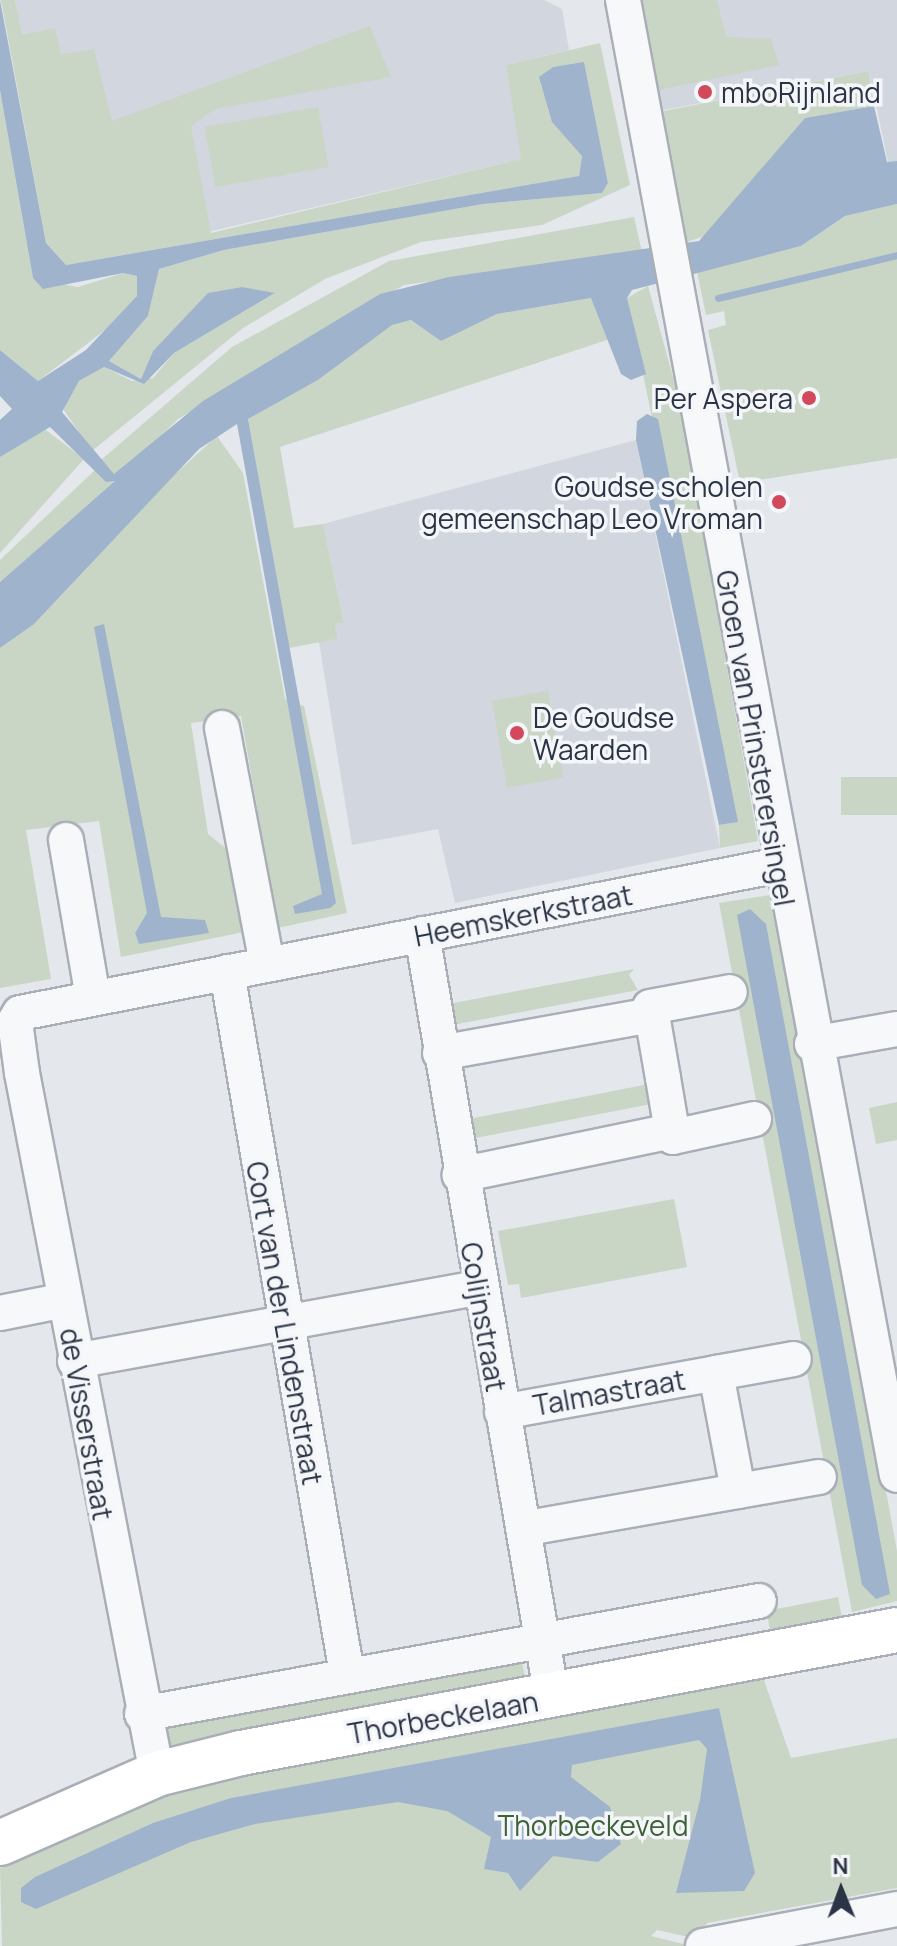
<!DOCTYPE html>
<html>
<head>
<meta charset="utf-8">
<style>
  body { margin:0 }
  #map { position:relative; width:897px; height:1946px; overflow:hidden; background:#e4e7ec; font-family:Manrope,sans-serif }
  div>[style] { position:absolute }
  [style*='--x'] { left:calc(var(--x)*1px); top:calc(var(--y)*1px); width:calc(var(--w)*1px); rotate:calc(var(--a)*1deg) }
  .built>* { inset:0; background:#d2d6de }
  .green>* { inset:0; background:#c9d6c5; transform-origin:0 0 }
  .water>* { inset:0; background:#9fb4cc }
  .stream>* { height:7px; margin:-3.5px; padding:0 3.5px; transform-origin:3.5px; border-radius:3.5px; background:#9fb4cc }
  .roads { filter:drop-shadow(2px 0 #a9aeb7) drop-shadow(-2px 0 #a9aeb7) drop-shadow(0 2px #a9aeb7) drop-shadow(0 -2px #a9aeb7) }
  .minor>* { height:34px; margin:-17px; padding:0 17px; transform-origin:17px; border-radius:17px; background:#f7f8fa }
  .major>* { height:44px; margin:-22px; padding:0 22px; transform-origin:22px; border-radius:22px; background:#fff }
  .dots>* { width:22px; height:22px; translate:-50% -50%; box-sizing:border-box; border:4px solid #f4f6f9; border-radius:50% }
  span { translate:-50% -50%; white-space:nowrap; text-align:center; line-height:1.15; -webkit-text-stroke:7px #f4f6f9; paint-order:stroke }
  .poi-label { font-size:28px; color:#2b3445 }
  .left { translate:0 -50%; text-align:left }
  .right { translate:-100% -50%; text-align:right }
  .street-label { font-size:28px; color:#2b3445 }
  .park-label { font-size:28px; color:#3f6138 }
  .north { position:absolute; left:801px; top:1850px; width:80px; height:80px; -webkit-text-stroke:6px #f4f6f9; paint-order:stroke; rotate:359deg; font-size:22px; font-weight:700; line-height:32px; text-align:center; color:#2b3445 }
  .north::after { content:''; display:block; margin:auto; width:28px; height:36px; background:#2b3445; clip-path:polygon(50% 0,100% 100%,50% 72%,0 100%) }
</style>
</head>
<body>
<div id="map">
  <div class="built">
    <div style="clip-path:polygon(15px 0,544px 0,562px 9px,569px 50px,506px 65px,522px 159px,66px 265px)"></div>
    <div style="clip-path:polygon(631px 0,897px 0,897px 161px,888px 162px,869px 71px,653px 112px)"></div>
    <div style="clip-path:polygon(636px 440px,720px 848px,455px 903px,438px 829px,352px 845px,319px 642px,336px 639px,335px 624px,344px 623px,323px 524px)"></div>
  </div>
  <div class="green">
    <div style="clip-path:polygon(1px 0,15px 0,22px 35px,55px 28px,61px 54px,94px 49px,112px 121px,370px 26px,391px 77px,215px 109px,191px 126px,211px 233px,521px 159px,506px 65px,600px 43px,630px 185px,542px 225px,421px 242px,325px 279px,243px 328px,92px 451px,61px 406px,79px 381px,104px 367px,132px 381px,153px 378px,174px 353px,274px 294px,242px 287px,209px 293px,153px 351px,141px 379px,109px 361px,148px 316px,159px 269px,224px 250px,483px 204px,602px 193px,608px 183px,584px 63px,553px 67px,582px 156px,579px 176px,66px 265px,46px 243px)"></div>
    <div style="clip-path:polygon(642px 0,717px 0,726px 37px,771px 39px,779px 65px,659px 90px)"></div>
    <div style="clip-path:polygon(869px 71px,874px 106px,805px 118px,711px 234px,678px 245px,653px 113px)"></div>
    <div style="clip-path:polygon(0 90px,33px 278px,78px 287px,123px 273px,137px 276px,137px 296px,121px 318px,38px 381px,0 350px)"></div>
    <div style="left:318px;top:107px;width:61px;height:115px;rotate:80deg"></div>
    <div style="clip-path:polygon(897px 204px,897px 458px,740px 483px,708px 330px,726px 325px,724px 311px,706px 315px,697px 272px,801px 246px,845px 216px)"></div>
    <div style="clip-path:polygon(634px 217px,642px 252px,404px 285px,178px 419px,126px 471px,114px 474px,101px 460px,232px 347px,389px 261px)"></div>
    <div style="clip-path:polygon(648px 286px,679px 399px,758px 841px,720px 848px,719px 825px,737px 822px,627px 298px)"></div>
    <div style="clip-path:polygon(592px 298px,610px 339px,280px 447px,294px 528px,323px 524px,344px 623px,335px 624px,337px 639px,289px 648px,248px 419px,318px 380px,391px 325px,411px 320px,441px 340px,497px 314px)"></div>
    <div style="clip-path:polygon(42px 427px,84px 459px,0 553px,0 457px)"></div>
    <div style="clip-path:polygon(217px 436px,243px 473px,285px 699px,304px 706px,347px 913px,278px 928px,241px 716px,191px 723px,208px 834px,233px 854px,249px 931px,121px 957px,99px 821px,26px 830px,51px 979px,0 988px,0 648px,33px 625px,117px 527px)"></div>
    <div style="clip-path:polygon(95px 470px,106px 481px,117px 480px,0 582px,0 560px)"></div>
    <div style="left:548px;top:691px;width:88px;height:57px;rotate:80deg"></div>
    <div style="left:897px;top:777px;width:38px;height:56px;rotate:90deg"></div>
    <div style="clip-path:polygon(777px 894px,897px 1551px,897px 1601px,852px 1612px,719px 903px)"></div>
    <div style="clip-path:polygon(634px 969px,629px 975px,638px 990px,447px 1026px,443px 1005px)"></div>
    <div style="left:654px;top:1083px;width:20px;height:193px;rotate:79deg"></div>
    <div style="clip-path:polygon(897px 1102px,897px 1140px,876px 1144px,869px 1108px)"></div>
    <div style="clip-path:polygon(674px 1199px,687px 1267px,521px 1298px,519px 1284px,508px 1285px,498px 1231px)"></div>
    <div style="left:838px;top:1597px;width:25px;height:73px;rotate:79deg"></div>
    <div style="left:521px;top:1657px;width:20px;height:372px;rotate:79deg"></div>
    <div style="clip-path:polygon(763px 1677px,791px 1758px,897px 1738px,897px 1888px,707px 1923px,698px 1939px,657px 1930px,651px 1936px,691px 1946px,2px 1946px,0 1868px,188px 1779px)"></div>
  </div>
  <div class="water">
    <div style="clip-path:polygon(0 0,46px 243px,66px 265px,579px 176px,582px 156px,552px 122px,539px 77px,553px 67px,584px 62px,608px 183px,602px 193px,483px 204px,224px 250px,159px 269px,148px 316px,109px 361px,141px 379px,153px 351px,208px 293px,242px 287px,275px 293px,174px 353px,144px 384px,104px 367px,79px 381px,62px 412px,114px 474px,203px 401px,380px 294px,449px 277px,699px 241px,805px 118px,874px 106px,887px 162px,897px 161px,897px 204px,845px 216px,801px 246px,632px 290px,627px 298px,646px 374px,631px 380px,621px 374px,591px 298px,497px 314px,441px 341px,411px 320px,392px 325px,318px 380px,248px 419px,336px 903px,330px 908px,295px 914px,293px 906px,322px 894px,237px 424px,199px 449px,33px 625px,0 648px,0 582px,115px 481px,106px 482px,50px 427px,0 457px,0 420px,12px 409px,0 396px,0 350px,38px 381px,86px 350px,137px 296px,137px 276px,123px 273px,43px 289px,33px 278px,0 90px)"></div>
    <div style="clip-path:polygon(647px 414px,658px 419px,738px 822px,719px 825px,636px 440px,637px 421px)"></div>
    <div style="clip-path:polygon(104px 624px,161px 917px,205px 920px,209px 933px,139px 944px,135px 933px,147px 913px,94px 627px)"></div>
    <div style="clip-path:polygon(750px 909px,766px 924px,890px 1594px,876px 1599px,862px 1585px,737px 915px)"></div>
    <div style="clip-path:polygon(719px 1708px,755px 1873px,744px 1891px,676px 1893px,700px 1800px,707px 1749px,699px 1740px,572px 1765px,571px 1777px,610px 1807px,621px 1844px,598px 1862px,553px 1856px,520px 1891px,508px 1873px,484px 1869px,491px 1837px,447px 1811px,398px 1802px,255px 1824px,191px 1842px,36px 1909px,21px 1902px,21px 1888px,35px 1877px,153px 1823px,231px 1798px)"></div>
  </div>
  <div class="stream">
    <div style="--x:718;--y:298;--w:184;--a:-13.5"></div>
  </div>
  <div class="roads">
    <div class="minor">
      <div style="--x:623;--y:0;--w:1500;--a:79.48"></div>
      <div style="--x:222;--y:728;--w:241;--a:79.2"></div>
      <div style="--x:66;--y:840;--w:160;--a:80.3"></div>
      <div style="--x:422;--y:934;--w:775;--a:80.34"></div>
      <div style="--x:227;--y:972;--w:712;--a:80.3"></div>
      <div style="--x:652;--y:1015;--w:8;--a:-104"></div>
      <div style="--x:650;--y:1007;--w:81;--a:-10.6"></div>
      <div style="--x:812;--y:1044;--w:86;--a:-10"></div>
      <div style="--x:440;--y:1053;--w:215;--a:-10.2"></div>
      <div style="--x:652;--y:1015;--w:64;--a:80.1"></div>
      <div style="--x:663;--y:1078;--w:54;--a:80.4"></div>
      <div style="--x:672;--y:1131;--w:217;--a:168.3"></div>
      <div style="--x:672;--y:1131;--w:6;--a:81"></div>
      <div style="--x:673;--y:1137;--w:83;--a:-12.5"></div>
      <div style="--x:0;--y:1313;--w:66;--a:-11.3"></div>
      <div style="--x:75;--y:1361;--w:409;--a:-10.3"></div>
      <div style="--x:716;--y:1373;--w:79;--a:-10.2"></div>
      <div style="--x:502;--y:1412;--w:218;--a:-10.3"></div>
      <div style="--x:716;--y:1373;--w:120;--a:79.4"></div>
      <div style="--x:738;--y:1491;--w:218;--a:170"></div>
      <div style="--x:738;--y:1491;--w:82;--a:-9.8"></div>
      <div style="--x:142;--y:1714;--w:627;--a:-10.38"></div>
      <div style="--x:157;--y:1774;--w:714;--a:-100.9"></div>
      <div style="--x:22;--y:1073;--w:52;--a:-97.7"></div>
      <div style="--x:15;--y:1021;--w:9;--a:-58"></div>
      <div style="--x:20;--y:1013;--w:773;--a:-11.03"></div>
      <div style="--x:703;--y:1946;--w:197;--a:-10.8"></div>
    </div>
    <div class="major">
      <div style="--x:0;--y:1843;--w:171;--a:-23.7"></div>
      <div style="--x:157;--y:1774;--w:87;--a:-14"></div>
      <div style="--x:241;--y:1753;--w:667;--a:-10.62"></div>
    </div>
  </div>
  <div class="dots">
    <div style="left:705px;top:92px;background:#d1495b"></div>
    <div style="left:809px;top:398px;background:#d1495b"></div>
    <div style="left:779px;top:502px;background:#d1495b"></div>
    <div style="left:517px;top:733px;background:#d1495b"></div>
  </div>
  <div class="poi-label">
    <span class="left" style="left:721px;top:92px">mboRijnland</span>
    <span class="right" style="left:793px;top:398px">Per Aspera</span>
    <span class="right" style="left:763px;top:502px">Goudse scholen<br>gemeenschap Leo Vroman</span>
    <span class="left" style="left:533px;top:733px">De Goudse<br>Waarden</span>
  </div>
  <div class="street-label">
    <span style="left:756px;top:738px;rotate:80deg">Groen van Prinsterersingel</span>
    <span style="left:523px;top:915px;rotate:-11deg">Heemskerkstraat</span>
    <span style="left:484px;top:1317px;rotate:80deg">Colijnstraat</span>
    <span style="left:285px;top:1323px;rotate:80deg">Cort van der Lindenstraat</span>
    <span style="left:609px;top:1392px;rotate:-10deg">Talmastraat</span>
    <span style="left:87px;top:1424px;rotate:80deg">de Visserstraat</span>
    <span style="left:443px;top:1717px;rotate:-10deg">Thorbeckelaan</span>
  </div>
  <div class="park-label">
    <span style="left:593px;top:1825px">Thorbeckeveld</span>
  </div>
  <div class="north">N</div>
</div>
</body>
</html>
